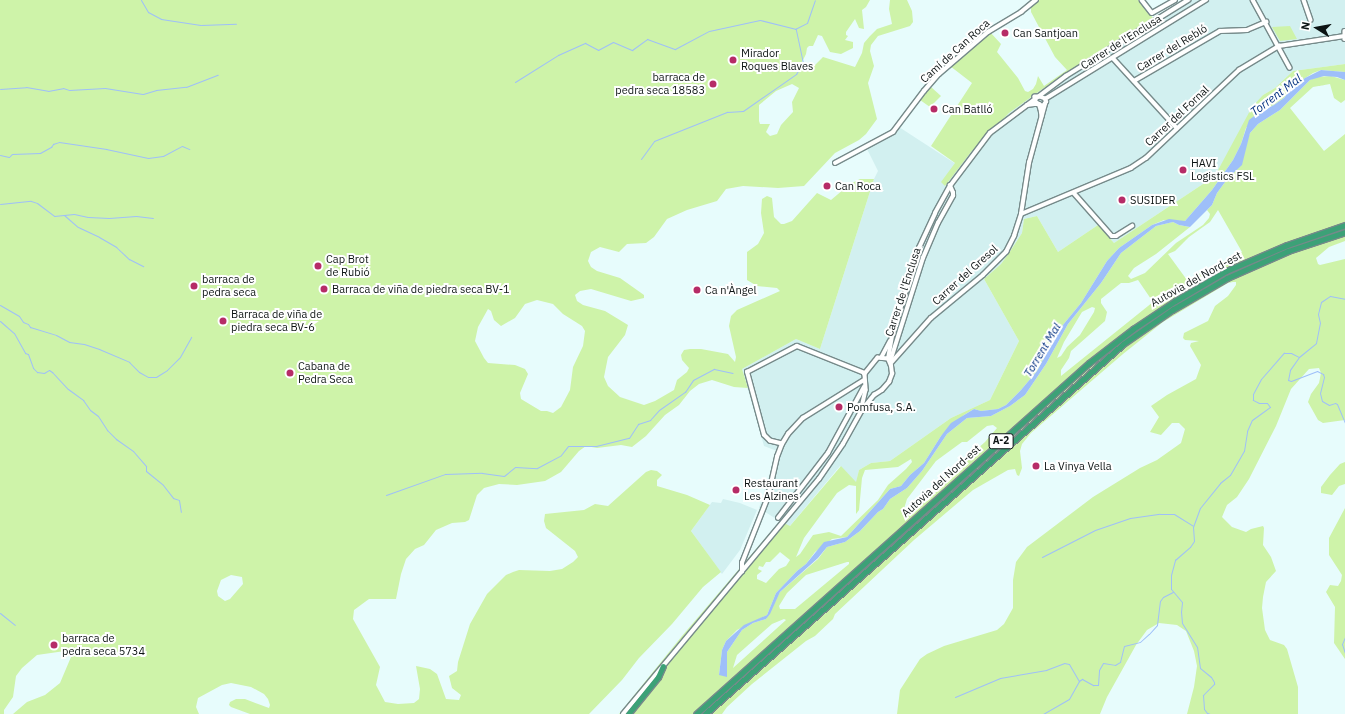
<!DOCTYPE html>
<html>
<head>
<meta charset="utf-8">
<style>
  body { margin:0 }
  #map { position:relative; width:1345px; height:714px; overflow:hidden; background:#e7fcfc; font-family:"IBM Plex Sans",sans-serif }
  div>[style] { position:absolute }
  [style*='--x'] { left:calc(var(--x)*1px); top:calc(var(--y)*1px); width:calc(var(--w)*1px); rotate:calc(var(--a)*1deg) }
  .built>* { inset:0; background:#d2f0f0 }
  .green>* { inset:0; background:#cef3a9 }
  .water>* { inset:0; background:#9ebff9 }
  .stream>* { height:1px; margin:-0.5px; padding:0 0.5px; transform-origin:0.5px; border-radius:0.5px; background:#9ebff9 }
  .roads { filter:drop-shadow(1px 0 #768a8a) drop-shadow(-1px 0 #768a8a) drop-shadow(0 1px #768a8a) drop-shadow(0 -1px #768a8a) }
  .minor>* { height:3.5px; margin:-1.75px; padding:0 1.75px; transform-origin:1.75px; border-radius:1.75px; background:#fff }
  .highway>* { height:5px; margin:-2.5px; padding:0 2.5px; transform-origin:2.5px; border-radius:2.5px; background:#3ca177 }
  .dots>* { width:11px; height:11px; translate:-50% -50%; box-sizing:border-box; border:2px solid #fff; border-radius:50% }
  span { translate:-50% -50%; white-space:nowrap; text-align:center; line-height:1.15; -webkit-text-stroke:4px #fff; paint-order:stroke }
  .shield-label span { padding:1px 3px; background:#fff; border:1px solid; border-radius:3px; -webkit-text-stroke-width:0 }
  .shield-label { font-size:10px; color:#0d1414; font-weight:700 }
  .poi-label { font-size:11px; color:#0d1414 }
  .left { translate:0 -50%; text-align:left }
  .right { translate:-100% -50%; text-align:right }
  .street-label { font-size:11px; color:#0d1414 }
  .water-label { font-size:12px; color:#053282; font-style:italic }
  .north { position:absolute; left:1297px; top:8px; width:40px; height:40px; -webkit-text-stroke:3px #fff; paint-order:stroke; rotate:281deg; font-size:11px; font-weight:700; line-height:16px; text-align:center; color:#0d1414 }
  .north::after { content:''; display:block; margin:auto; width:14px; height:18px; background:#0d1414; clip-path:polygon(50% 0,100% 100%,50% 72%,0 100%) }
</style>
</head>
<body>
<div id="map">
  <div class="built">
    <div style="clip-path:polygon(1183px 0,1345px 0,1345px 64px,1293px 71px,1275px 88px,1263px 95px,1217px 172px,1206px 182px,1114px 243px,1098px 225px,1058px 252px,1037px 216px,1024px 219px,1022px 233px,1009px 253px,1001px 264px,984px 279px,1019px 341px,990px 400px,951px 418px,890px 461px,871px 463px,859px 470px,856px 483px,840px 466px,789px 527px,759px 508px,777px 451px,764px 446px,742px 369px,796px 339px,820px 349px,874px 179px,878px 171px,867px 149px,893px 135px,899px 127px,959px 166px,981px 139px,1009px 113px,1041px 90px)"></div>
    <div style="clip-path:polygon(723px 499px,740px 503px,757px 510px,740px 550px,722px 574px,691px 531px,712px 502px,721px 503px)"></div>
  </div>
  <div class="green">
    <div style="clip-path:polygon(evenodd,0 0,870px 0,866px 7px,862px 10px,864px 29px,859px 28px,855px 19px,846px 32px,846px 35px,848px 36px,845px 40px,853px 42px,853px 48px,841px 54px,830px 52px,822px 36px,818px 35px,813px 46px,809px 46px,807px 48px,806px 54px,801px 64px,803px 68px,810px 70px,823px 57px,855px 67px,862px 53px,864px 43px,870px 36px,877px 29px,892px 24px,889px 9px,890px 0,907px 0,912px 11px,913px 22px,910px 26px,878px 36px,871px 45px,870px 51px,874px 66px,868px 83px,877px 119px,866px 134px,859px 140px,835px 153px,804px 186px,778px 188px,743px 186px,726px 189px,717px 201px,687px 210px,667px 219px,654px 237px,646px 243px,627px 244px,619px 252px,600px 247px,591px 252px,588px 261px,591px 267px,597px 271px,620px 278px,644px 295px,644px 298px,631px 301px,591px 289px,580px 291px,575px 295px,577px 301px,583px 305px,605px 311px,628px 325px,625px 335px,608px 357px,604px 377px,608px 386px,620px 397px,644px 405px,655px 401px,674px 390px,677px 380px,687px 372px,689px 368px,682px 360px,681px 355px,684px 350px,690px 349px,701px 349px,728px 354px,735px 362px,736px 357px,729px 326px,731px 316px,737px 310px,780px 291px,777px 288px,757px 286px,747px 280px,747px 252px,758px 244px,764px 233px,761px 213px,762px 199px,767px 196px,772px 198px,774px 217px,781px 224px,784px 224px,792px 221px,817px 193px,831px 200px,850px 184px,860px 179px,874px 179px,820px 349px,796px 339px,742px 369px,748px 388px,734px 387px,712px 380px,699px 384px,690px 391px,679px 405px,665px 415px,646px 436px,632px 447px,621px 445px,597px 448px,586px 446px,579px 451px,561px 472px,545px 481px,517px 485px,499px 484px,484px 488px,477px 495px,469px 520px,465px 522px,452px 523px,436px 530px,424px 545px,415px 549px,406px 559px,401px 574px,396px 599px,369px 599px,354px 610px,353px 619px,380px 667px,376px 685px,385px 702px,398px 704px,414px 703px,419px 699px,420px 689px,416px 666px,430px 669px,437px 674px,446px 699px,459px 700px,461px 695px,452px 688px,449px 676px,457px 671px,458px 662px,470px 624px,487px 594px,506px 575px,513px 572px,519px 570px,550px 571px,562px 569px,573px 562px,578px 557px,575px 551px,546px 528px,544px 521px,545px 514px,584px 510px,595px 504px,608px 506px,646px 472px,651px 470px,657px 471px,662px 475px,657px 480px,657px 486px,687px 495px,710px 505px,691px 531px,721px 572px,703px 587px,672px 624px,639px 658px,622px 680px,589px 714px,250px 714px,231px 707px,229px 705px,230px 702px,236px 699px,245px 699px,269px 708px,270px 705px,268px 699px,264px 694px,251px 687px,231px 683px,222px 685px,198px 698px,196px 707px,199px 714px,13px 714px,27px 702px,45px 695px,60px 683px,71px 657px,70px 653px,65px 651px,37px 655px,22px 668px,16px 676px,13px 697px,4px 710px,4px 714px,0 714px,0 0,792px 84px,799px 88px,792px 102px,793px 112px,781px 125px,777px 134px,770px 136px,766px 132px,770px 124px,760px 124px,759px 121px,759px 105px,776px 91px,792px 84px,0 0,537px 300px,553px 304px,563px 314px,582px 326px,585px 331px,583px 346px,573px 367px,570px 390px,561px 407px,553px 413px,547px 411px,541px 411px,521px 399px,520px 393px,528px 374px,525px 369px,515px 365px,488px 363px,484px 358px,475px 341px,478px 327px,488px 309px,491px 311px,494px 320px,501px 326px,515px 318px,525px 304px,537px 300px,0 0,231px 575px,242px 577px,243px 584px,230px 599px,225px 601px,218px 596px,217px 591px,221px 580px,231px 575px)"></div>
    <div style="clip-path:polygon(1037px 0,1138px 0,1153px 18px,1041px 90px,1009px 113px,971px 152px,945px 186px,941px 182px,955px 163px,931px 146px,972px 83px,950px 66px,990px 32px,1001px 44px,997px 52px,1018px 78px,1025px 91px,1028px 92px,1033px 89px,1036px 84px,1038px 76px,1044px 86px,1067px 70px,1055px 57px,1031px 12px,1031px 6px)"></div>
    <div style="clip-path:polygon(1290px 26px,1297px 39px,1280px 41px,1272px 27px)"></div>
    <div style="clip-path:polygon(evenodd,1345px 64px,1345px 72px,1321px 70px,1313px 73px,1293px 86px,1284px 98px,1274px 105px,1258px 113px,1246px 128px,1241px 144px,1233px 160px,1212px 190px,1185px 221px,1164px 220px,1152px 225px,1119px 248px,1107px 261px,1081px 303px,1058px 331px,1037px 371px,1021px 390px,1006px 405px,998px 409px,981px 411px,974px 409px,964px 415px,941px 436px,924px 463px,910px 475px,901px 486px,890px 489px,847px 537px,832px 539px,815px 552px,806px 564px,797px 571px,776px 593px,767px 615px,737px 630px,726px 641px,722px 650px,719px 675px,727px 665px,727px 652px,742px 630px,753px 623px,766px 619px,780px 592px,818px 559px,827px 547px,845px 542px,860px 531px,878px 512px,883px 509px,890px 499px,907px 488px,922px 471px,947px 434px,967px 418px,991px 416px,1010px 406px,1025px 395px,1046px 364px,1068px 324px,1101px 283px,1121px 253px,1156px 226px,1173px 222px,1179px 225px,1190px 227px,1156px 254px,1134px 268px,1128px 276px,1131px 279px,1145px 273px,1176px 243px,1203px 225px,1209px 218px,1210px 214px,1207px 210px,1212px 205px,1217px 193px,1228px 178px,1233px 175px,1250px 133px,1258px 124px,1280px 110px,1310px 80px,1316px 77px,1331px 76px,1345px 80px,1345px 100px,1341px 103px,1334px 98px,1330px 84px,1313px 87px,1290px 108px,1324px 151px,1345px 134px,1345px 241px,1329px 247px,1316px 258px,1318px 264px,1320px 265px,1345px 259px,1345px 420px,1323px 423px,1318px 420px,1308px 402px,1311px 394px,1319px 383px,1321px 373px,1319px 368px,1309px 369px,1291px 389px,1276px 426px,1249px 479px,1237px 497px,1227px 505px,1222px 517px,1232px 527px,1246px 532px,1251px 529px,1263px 526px,1264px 528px,1263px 545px,1271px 557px,1276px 571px,1266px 582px,1263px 597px,1262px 608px,1265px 630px,1270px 640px,1284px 645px,1287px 649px,1298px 687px,1298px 714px,1187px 714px,1194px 687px,1197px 666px,1194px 651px,1186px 631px,1177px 625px,1159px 623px,1147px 630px,1136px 645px,1107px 697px,1100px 714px,897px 714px,900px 690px,920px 659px,927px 654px,944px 646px,997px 630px,1004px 624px,1013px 608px,1013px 580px,1016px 562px,1027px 547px,1093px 497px,1140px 468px,1157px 460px,1181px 443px,1185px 429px,1179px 423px,1172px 423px,1161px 435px,1150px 432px,1159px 417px,1151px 406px,1167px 395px,1196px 379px,1201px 365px,1190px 346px,1191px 343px,1199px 341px,1185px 340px,1183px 338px,1184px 333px,1208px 321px,1215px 306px,1228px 296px,1236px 285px,1236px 282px,1233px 282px,1228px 283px,1163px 322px,1123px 354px,1031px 433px,1022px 444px,1020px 451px,1022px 468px,1019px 476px,1017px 475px,1015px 469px,1008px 470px,973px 490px,914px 540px,835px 614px,833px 619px,815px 636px,806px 641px,752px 684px,727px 707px,722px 714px,619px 714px,682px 636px,780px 521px,790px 526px,841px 466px,856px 482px,859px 470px,871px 463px,890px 461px,951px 418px,990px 400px,1019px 341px,984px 279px,1001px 264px,1009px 253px,1022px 233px,1024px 219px,1037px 216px,1058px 252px,1098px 225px,1114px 243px,1206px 182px,1217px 172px,1252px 107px,1263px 95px,1275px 88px,1293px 71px,1345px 64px,1218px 210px,1242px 252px,1187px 280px,1168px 254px,1175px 251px,1189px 237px,1210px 222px,1218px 210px,1345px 64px,1138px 280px,1153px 302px,1061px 376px,1061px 370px,1069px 358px,1071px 351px,1105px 321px,1107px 312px,1101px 303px,1101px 299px,1121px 283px,1129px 283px,1138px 280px,1345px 64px,1092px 307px,1095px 308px,1094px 312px,1080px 335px,1067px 347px,1061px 356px,1057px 358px,1064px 342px,1082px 312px,1092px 307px,1345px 64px,993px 425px,997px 428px,985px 442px,902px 515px,907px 499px,936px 461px,962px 442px,967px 442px,987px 426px,993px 425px,1345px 64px,911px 459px,912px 462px,906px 469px,888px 485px,878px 500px,841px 536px,829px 532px,813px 535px,800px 554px,796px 557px,804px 538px,837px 493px,849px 485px,856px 486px,856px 514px,859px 510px,862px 478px,865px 470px,898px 467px,911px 459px,1345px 64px,780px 552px,790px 560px,786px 566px,779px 569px,766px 583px,757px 579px,757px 575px,762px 571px,758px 569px,759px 566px,763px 567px,766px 562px,770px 562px,780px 552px,1345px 64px,847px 562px,849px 562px,849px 564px,795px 609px,780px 609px,779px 606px,787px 593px,806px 575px,847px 562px,1345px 64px,784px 619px,786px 620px,733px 668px,737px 655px,772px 624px,784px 619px)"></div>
    <div style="clip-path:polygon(931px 87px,941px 96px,930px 107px,920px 100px)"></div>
    <div style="clip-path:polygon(1345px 462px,1345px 484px,1339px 486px,1332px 495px,1321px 493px,1321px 487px,1330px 475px,1340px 464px)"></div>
    <div style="clip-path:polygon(1345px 508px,1345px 659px,1334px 643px,1335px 607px,1326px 592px,1330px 585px,1338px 586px,1341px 581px,1342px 575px,1329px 555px,1329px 538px)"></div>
  </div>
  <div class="water">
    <div style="clip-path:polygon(1321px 70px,1345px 72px,1345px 80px,1337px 77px,1324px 76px,1310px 80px,1280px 110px,1258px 124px,1250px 133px,1242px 165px,1228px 178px,1217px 193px,1212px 205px,1190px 227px,1179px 225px,1173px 222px,1156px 226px,1121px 253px,1101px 283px,1068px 324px,1046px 364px,1025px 395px,1010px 406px,991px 416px,967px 418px,947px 434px,922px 471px,907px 488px,890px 499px,883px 509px,878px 512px,860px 531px,845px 542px,827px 547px,818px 558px,780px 592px,770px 614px,766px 619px,753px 623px,742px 630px,727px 652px,727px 677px,719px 675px,722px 650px,726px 641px,744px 625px,767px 615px,776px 593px,797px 571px,806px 564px,824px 542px,847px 537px,890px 489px,901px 486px,910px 475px,924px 463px,941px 436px,951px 423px,974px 409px,981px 411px,998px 409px,1006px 405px,1021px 390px,1037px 371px,1058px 331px,1081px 303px,1107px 261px,1119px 248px,1152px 225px,1169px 219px,1185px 221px,1212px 190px,1233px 160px,1241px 144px,1249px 120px,1258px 113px,1274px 105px,1284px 98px,1293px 86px,1305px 78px)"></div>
  </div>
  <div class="stream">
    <div style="--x:141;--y:0;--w:14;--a:60"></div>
    <div style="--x:148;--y:12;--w:15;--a:28"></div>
    <div style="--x:161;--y:19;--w:40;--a:8.5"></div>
    <div style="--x:201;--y:25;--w:35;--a:-2"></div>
    <div style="--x:515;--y:82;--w:51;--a:-32.1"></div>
    <div style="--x:558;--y:55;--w:30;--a:-24"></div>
    <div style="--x:585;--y:43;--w:15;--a:28"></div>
    <div style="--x:598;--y:50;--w:17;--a:-28"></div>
    <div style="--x:613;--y:42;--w:21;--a:23"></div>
    <div style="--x:632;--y:50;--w:19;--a:-36"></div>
    <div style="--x:647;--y:39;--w:30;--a:20"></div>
    <div style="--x:675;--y:49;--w:38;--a:-28"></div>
    <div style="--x:709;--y:31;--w:52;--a:-12.2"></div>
    <div style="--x:760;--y:20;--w:36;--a:14"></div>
    <div style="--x:795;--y:29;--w:13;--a:-27"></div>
    <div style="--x:807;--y:23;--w:24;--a:-71"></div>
    <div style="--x:0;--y:89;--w:26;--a:-4"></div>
    <div style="--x:26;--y:87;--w:22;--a:10"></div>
    <div style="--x:48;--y:91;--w:15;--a:-11"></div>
    <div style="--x:63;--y:88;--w:6;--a:18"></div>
    <div style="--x:69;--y:90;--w:36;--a:-3"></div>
    <div style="--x:105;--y:88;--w:38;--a:9"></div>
    <div style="--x:143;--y:94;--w:14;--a:-17"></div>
    <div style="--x:156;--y:90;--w:30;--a:-6"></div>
    <div style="--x:186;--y:87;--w:34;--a:-21"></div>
    <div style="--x:0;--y:155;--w:9;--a:13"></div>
    <div style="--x:9;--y:157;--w:4;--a:-45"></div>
    <div style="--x:12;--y:154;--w:28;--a:-2"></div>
    <div style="--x:40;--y:153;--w:13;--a:-29"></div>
    <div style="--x:51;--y:147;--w:4;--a:-56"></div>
    <div style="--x:53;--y:144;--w:6;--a:-18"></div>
    <div style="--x:59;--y:142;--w:48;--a:8.5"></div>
    <div style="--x:106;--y:149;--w:43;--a:12.1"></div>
    <div style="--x:148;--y:158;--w:15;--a:-8"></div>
    <div style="--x:163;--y:156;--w:21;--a:-28"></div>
    <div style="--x:182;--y:146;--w:8;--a:23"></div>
    <div style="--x:641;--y:159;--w:22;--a:-54"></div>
    <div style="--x:654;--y:141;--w:79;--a:-21.7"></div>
    <div style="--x:727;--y:112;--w:16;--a:-4"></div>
    <div style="--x:743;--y:111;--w:65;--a:-34.9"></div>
    <div style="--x:796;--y:74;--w:13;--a:-58"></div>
    <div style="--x:803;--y:63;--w:35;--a:-102"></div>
    <div style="--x:0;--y:204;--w:31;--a:-6"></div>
    <div style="--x:31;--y:201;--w:6;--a:18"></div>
    <div style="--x:37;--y:203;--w:21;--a:37"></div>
    <div style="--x:54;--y:216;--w:20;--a:-6"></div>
    <div style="--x:74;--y:214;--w:14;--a:12"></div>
    <div style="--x:88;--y:217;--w:21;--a:3"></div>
    <div style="--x:109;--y:218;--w:27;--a:-4"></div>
    <div style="--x:136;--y:216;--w:17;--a:7"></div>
    <div style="--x:64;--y:215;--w:18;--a:41"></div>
    <div style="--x:78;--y:227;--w:23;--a:25"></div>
    <div style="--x:99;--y:237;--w:20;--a:30"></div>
    <div style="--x:116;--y:247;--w:18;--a:43"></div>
    <div style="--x:129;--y:259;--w:16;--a:27"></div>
    <div style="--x:0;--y:305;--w:22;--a:30"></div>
    <div style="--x:19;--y:316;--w:7;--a:56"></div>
    <div style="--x:23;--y:322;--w:5;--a:22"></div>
    <div style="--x:28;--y:324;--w:4;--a:56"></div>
    <div style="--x:30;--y:327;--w:27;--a:17"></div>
    <div style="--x:56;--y:335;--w:15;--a:28"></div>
    <div style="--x:69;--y:342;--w:15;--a:8"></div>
    <div style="--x:84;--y:344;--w:16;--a:18"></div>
    <div style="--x:99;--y:349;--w:33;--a:23"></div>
    <div style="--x:129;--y:362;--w:14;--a:45"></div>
    <div style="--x:139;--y:372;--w:10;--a:29"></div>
    <div style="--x:148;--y:377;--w:8;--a:0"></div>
    <div style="--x:156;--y:377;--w:13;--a:-32"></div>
    <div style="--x:167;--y:370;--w:18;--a:-45"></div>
    <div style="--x:180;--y:357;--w:23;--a:-61"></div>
    <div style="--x:0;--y:321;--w:18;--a:41"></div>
    <div style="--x:14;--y:333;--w:23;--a:61"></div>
    <div style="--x:25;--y:353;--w:3;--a:18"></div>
    <div style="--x:28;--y:354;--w:15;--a:70"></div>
    <div style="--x:33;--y:368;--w:6;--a:45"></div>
    <div style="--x:37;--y:372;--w:7;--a:8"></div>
    <div style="--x:44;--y:373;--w:6;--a:-31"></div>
    <div style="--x:49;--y:370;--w:4;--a:34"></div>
    <div style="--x:52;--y:372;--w:23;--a:47"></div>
    <div style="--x:68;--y:389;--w:19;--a:36"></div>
    <div style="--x:83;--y:400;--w:12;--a:55"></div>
    <div style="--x:90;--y:410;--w:10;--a:37"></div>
    <div style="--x:98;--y:416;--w:17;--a:57"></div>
    <div style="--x:107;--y:430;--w:13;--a:45"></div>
    <div style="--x:116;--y:439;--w:21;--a:35"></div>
    <div style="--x:133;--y:451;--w:20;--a:49"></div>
    <div style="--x:146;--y:466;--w:5;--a:90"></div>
    <div style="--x:146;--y:471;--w:22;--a:39"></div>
    <div style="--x:163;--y:485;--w:16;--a:52"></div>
    <div style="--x:173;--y:498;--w:6;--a:18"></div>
    <div style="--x:179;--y:500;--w:12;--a:81"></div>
    <div style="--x:1299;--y:357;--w:16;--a:125"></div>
    <div style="--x:1290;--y:370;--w:10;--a:101"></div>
    <div style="--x:1288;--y:380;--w:3;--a:18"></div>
    <div style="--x:1291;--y:381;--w:28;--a:-21"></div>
    <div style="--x:1317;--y:371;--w:7;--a:27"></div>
    <div style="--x:1323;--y:374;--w:3;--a:72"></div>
    <div style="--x:1324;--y:377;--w:16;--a:104"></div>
    <div style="--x:1320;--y:393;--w:8;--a:76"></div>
    <div style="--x:1322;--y:401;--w:8;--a:30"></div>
    <div style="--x:1329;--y:405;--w:6;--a:-18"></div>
    <div style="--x:1335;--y:403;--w:2;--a:27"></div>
    <div style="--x:1337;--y:404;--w:21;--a:67"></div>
    <div style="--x:386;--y:495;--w:63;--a:-19.6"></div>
    <div style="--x:445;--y:474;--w:37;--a:-2"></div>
    <div style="--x:482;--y:473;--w:22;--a:8"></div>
    <div style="--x:504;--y:476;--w:14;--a:-39"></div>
    <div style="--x:515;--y:467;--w:22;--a:3"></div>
    <div style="--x:537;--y:468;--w:27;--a:-28"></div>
    <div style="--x:561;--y:455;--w:11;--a:-52"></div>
    <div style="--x:568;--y:446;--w:28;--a:0"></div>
    <div style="--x:596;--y:446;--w:34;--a:-14"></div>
    <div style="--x:629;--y:438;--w:17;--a:-57"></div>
    <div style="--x:638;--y:424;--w:13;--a:-18"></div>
    <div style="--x:650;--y:420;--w:13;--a:-48"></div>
    <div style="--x:659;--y:410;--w:32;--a:-35"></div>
    <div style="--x:685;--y:392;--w:14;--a:-56"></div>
    <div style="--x:693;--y:380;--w:24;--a:-28"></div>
    <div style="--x:714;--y:369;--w:19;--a:12"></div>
    <div style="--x:1042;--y:557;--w:59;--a:-27"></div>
    <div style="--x:1095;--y:530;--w:37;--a:-19"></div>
    <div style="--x:1130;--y:518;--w:30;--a:-8"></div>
    <div style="--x:1160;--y:514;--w:14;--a:0"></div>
    <div style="--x:1174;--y:514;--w:22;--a:32"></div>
    <div style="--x:0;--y:613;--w:19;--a:39"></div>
    <div style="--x:1345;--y:637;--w:8;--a:113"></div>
    <div style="--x:1342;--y:644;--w:9;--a:72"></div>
    <div style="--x:955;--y:697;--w:49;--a:-22.9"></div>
    <div style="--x:1000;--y:678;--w:47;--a:-9.9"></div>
    <div style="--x:1046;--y:670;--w:19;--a:-21"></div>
    <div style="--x:1064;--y:663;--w:5;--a:11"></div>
    <div style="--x:1069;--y:664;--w:20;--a:60"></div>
    <div style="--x:1043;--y:714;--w:30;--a:-30"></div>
    <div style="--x:1069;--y:699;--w:21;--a:-61"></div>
    <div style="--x:1079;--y:681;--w:4;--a:-34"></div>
    <div style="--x:1082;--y:679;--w:13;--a:29"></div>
    <div style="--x:1093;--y:685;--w:5;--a:0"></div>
    <div style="--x:1098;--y:685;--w:15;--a:-86"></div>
    <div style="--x:1099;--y:670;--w:8;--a:-60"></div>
    <div style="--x:1103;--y:663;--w:12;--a:9"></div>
    <div style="--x:1115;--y:665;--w:6;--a:-31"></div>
    <div style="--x:1120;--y:662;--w:16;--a:-76"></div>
    <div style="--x:1124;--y:646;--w:16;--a:-14"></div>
    <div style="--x:1140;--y:642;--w:12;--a:-42"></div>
    <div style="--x:1149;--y:634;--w:12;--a:-48"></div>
    <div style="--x:1157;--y:625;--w:24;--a:-83"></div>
    <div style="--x:1160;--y:601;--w:5;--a:-53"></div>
    <div style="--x:1163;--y:597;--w:11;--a:-27"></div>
    <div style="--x:1210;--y:714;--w:3;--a:-162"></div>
    <div style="--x:1207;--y:713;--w:5;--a:-127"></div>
    <div style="--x:1204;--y:709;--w:14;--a:-94"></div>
    <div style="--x:1203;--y:695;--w:16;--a:-45"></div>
    <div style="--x:1214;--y:684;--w:2;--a:-90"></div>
    <div style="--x:1214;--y:682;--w:6;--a:-121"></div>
    <div style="--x:1211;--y:677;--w:14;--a:-141"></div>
    <div style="--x:1200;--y:668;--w:21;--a:-98"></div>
    <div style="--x:1197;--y:647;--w:28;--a:-122"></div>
    <div style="--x:1182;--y:623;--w:11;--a:-95"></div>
    <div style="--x:1181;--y:612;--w:10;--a:-84"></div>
    <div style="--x:1182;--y:602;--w:17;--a:-130"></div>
    <div style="--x:1171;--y:589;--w:14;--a:-90"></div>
    <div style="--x:1171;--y:575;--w:16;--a:-75"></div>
    <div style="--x:1175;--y:560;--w:20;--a:-41"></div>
    <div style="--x:1190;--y:547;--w:7;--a:-56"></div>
    <div style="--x:1194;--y:541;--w:14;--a:-94"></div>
    <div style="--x:1193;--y:527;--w:20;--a:-70"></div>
    <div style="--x:1200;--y:508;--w:32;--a:-51"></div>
    <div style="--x:1220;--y:483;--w:13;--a:-39"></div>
    <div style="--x:1230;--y:475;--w:28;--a:-60"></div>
    <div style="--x:1244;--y:451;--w:20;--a:-81"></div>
    <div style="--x:1247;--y:431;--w:12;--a:-66"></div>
    <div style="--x:1252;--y:420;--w:22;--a:-36"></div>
    <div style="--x:1270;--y:407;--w:5;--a:-127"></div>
    <div style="--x:1267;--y:403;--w:8;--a:180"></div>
    <div style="--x:1259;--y:403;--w:7;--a:-153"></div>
    <div style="--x:1253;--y:400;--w:6;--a:-90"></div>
    <div style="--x:1253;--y:394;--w:17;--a:-62"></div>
    <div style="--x:1261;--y:379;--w:35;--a:-49"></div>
    <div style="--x:1284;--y:353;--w:7;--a:0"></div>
    <div style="--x:1291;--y:353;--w:9;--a:27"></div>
    <div style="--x:1299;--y:357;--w:22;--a:-39"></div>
    <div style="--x:1316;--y:343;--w:20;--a:-79"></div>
    <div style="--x:1320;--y:323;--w:9;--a:-103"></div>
    <div style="--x:1318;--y:314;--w:12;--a:-76"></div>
    <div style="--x:1321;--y:302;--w:11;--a:-34"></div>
    <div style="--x:1330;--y:296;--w:15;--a:11"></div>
  </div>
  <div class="roads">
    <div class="minor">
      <div style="--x:1142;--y:0;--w:16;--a:52"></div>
      <div style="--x:1152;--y:13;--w:26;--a:-29"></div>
      <div style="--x:1253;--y:0;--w:77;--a:61.4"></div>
      <div style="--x:1304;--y:0;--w:21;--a:71"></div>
      <div style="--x:1345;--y:31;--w:8;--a:90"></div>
      <div style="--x:1113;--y:58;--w:95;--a:47.6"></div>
      <div style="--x:1134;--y:81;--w:99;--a:-30.2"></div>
      <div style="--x:1220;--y:31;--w:27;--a:-2"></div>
      <div style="--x:1247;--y:30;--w:21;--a:-23"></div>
      <div style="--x:1045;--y:99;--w:189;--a:-31.6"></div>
      <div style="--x:1027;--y:105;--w:7;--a:-8"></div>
      <div style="--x:1034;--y:104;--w:5;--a:0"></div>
      <div style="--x:1039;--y:104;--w:4;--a:27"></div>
      <div style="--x:1043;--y:106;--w:5;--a:-53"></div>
      <div style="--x:1046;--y:102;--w:3;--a:-108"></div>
      <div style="--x:1045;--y:99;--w:5;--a:-158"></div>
      <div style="--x:1040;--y:97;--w:5;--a:180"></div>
      <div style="--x:1035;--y:97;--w:5;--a:79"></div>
      <div style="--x:1036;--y:102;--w:4;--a:34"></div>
      <div style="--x:1039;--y:104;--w:5;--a:68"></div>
      <div style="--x:1041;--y:109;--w:7;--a:82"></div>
      <div style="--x:835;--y:163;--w:66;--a:-28.1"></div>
      <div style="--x:893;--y:132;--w:51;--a:-52.9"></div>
      <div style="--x:924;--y:91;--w:23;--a:-49"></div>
      <div style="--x:939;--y:74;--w:65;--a:-40.6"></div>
      <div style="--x:988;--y:32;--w:39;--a:-31"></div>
      <div style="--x:1021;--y:12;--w:19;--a:-39"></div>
      <div style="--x:1074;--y:193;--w:57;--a:48.5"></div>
      <div style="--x:1112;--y:236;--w:4;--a:0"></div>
      <div style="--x:1116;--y:236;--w:19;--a:-32"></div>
      <div style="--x:1021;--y:214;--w:119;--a:-22.7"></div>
      <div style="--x:1131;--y:168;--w:18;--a:-34"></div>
      <div style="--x:1146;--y:158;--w:128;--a:-43.4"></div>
      <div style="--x:1239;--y:70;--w:47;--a:-31"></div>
      <div style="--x:1279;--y:46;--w:66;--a:-8.7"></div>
      <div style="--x:881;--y:358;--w:19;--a:-62"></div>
      <div style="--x:888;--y:359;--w:23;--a:-80"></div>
      <div style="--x:892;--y:336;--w:92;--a:-72.9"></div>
      <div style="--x:919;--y:248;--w:38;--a:-65"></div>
      <div style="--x:935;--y:213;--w:31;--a:-61"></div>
      <div style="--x:950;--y:186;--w:66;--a:-53"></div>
      <div style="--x:990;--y:133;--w:95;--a:-36.9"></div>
      <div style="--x:1066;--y:76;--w:144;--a:-31.9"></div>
      <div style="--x:890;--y:362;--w:109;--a:-72.4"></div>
      <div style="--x:923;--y:258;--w:38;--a:-67"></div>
      <div style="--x:938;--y:223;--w:31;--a:-61"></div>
      <div style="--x:953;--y:196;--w:3;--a:-90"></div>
      <div style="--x:953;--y:193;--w:8;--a:-113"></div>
      <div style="--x:891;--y:363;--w:60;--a:-48.4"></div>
      <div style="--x:931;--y:318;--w:67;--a:-39.6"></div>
      <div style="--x:983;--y:275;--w:33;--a:-45"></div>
      <div style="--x:1006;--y:252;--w:18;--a:-63"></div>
      <div style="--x:1014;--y:236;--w:23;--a:-72"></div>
      <div style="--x:1021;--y:214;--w:52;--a:-81.1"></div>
      <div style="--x:1029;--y:163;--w:61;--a:-74.8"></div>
      <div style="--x:782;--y:444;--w:12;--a:-166"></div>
      <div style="--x:770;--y:441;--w:8;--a:-135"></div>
      <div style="--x:764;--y:435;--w:65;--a:-105.1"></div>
      <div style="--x:747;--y:372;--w:56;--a:-27.5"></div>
      <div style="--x:797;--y:346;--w:73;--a:21.7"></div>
      <div style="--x:778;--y:518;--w:82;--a:-52.4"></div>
      <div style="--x:828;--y:453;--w:75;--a:-61.4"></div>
      <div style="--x:742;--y:572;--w:9;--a:-90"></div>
      <div style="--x:742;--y:563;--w:71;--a:-68.5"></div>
      <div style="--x:768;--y:497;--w:41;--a:-77.3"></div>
      <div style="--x:777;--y:457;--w:14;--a:-69"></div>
      <div style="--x:782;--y:444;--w:12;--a:-59"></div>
      <div style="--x:788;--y:434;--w:22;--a:-47"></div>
      <div style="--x:803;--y:418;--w:72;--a:-31.9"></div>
      <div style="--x:623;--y:714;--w:306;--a:-50.2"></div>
      <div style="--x:819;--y:479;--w:42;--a:-55.6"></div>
      <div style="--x:843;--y:444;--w:38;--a:-61"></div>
      <div style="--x:861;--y:411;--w:21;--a:-51"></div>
      <div style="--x:874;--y:395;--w:9;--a:-32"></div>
      <div style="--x:882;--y:390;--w:11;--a:-49"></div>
      <div style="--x:889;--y:382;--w:9;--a:-69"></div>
      <div style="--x:892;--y:374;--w:8;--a:-97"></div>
      <div style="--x:891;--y:366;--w:8;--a:-113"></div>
      <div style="--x:888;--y:359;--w:10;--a:-174"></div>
      <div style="--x:878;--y:358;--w:21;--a:129"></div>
      <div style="--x:865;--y:374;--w:16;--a:86"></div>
      <div style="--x:866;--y:390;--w:22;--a:103"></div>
    </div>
    <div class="highway">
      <div style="--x:628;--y:714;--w:48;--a:-51"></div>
      <div style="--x:658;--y:677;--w:12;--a:-66"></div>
      <div style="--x:696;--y:714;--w:527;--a:-41.77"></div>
      <div style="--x:1089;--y:363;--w:56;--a:-37.7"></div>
      <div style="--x:1133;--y:329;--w:50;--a:-33.7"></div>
      <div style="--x:1175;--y:301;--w:59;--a:-30.5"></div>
      <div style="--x:1226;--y:271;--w:66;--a:-23.1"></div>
      <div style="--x:1287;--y:245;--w:61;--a:-19"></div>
      <div style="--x:705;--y:714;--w:558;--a:-41.51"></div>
      <div style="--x:1123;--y:344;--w:60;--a:-34.8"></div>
      <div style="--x:1172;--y:310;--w:64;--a:-30.2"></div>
      <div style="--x:1227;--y:278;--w:67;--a:-23.9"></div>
      <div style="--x:1288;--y:251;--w:60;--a:-18.4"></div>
    </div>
  </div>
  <div class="dots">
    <div style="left:1005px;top:33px;background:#b62c67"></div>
    <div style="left:733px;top:60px;background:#b62c67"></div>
    <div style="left:713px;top:84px;background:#b62c67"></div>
    <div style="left:934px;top:109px;background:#b62c67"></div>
    <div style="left:1183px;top:170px;background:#b62c67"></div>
    <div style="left:827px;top:186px;background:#b62c67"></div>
    <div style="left:1122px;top:200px;background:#b62c67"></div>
    <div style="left:318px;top:266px;background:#b62c67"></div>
    <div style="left:194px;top:286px;background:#b62c67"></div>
    <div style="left:324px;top:289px;background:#b62c67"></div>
    <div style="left:697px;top:290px;background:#b62c67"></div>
    <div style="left:223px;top:321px;background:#b62c67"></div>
    <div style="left:290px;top:373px;background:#b62c67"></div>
    <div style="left:839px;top:407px;background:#b62c67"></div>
    <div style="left:1036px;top:466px;background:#b62c67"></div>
    <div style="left:736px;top:490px;background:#b62c67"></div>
    <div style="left:54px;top:645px;background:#b62c67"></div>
  </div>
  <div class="shield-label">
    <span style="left:1001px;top:441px">A-2</span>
  </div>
  <div class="poi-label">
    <span class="left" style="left:1013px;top:33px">Can Santjoan</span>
    <span class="left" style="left:741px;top:60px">Mirador<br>Roques Blaves</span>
    <span class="right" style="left:705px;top:84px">barraca de<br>pedra seca 18583</span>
    <span class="left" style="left:942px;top:109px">Can Batlló</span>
    <span class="left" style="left:1191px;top:170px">HAVI<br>Logistics FSL</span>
    <span class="left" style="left:835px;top:186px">Can Roca</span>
    <span class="left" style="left:1130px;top:200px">SUSIDER</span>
    <span class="left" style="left:326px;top:266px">Cap Brot<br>de Rubió</span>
    <span class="left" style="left:202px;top:286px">barraca de<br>pedra seca</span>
    <span class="left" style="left:332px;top:289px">Barraca de viña de piedra seca BV-1</span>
    <span class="left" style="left:705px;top:290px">Ca n'Àngel</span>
    <span class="left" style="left:231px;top:321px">Barraca de viña de<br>piedra seca BV-6</span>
    <span class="left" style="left:298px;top:373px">Cabana de<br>Pedra Seca</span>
    <span class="left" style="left:847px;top:407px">Pomfusa, S.A.</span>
    <span class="left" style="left:1044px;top:466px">La Vinya Vella</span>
    <span class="left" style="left:744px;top:490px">Restaurant<br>Les Alzines</span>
    <span class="left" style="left:62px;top:645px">barraca de<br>pedra seca 5734</span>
  </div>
  <div class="street-label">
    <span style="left:1121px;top:42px;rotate:-32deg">Carrer de l'Enclusa</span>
    <span style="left:1172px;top:48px;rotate:-31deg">Carrer del Rebló</span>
    <span style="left:955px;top:51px;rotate:-42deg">Camí de Can Roca</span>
    <span style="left:1177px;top:116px;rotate:-43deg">Carrer del Fornal</span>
    <span style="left:965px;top:275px;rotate:-42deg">Carrer del Gresol</span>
    <span style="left:1196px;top:279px;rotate:-29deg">Autovia del Nord-est</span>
    <span style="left:903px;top:292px;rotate:-72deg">Carrer de l'Enclusa</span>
    <span style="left:941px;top:481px;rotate:-42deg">Autovia del Nord-est</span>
  </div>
  <div class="water-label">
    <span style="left:1276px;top:95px;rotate:-37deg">Torrent Mal</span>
    <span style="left:1042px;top:350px;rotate:-59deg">Torrent Mal</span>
  </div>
  <div class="north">N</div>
</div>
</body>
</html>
